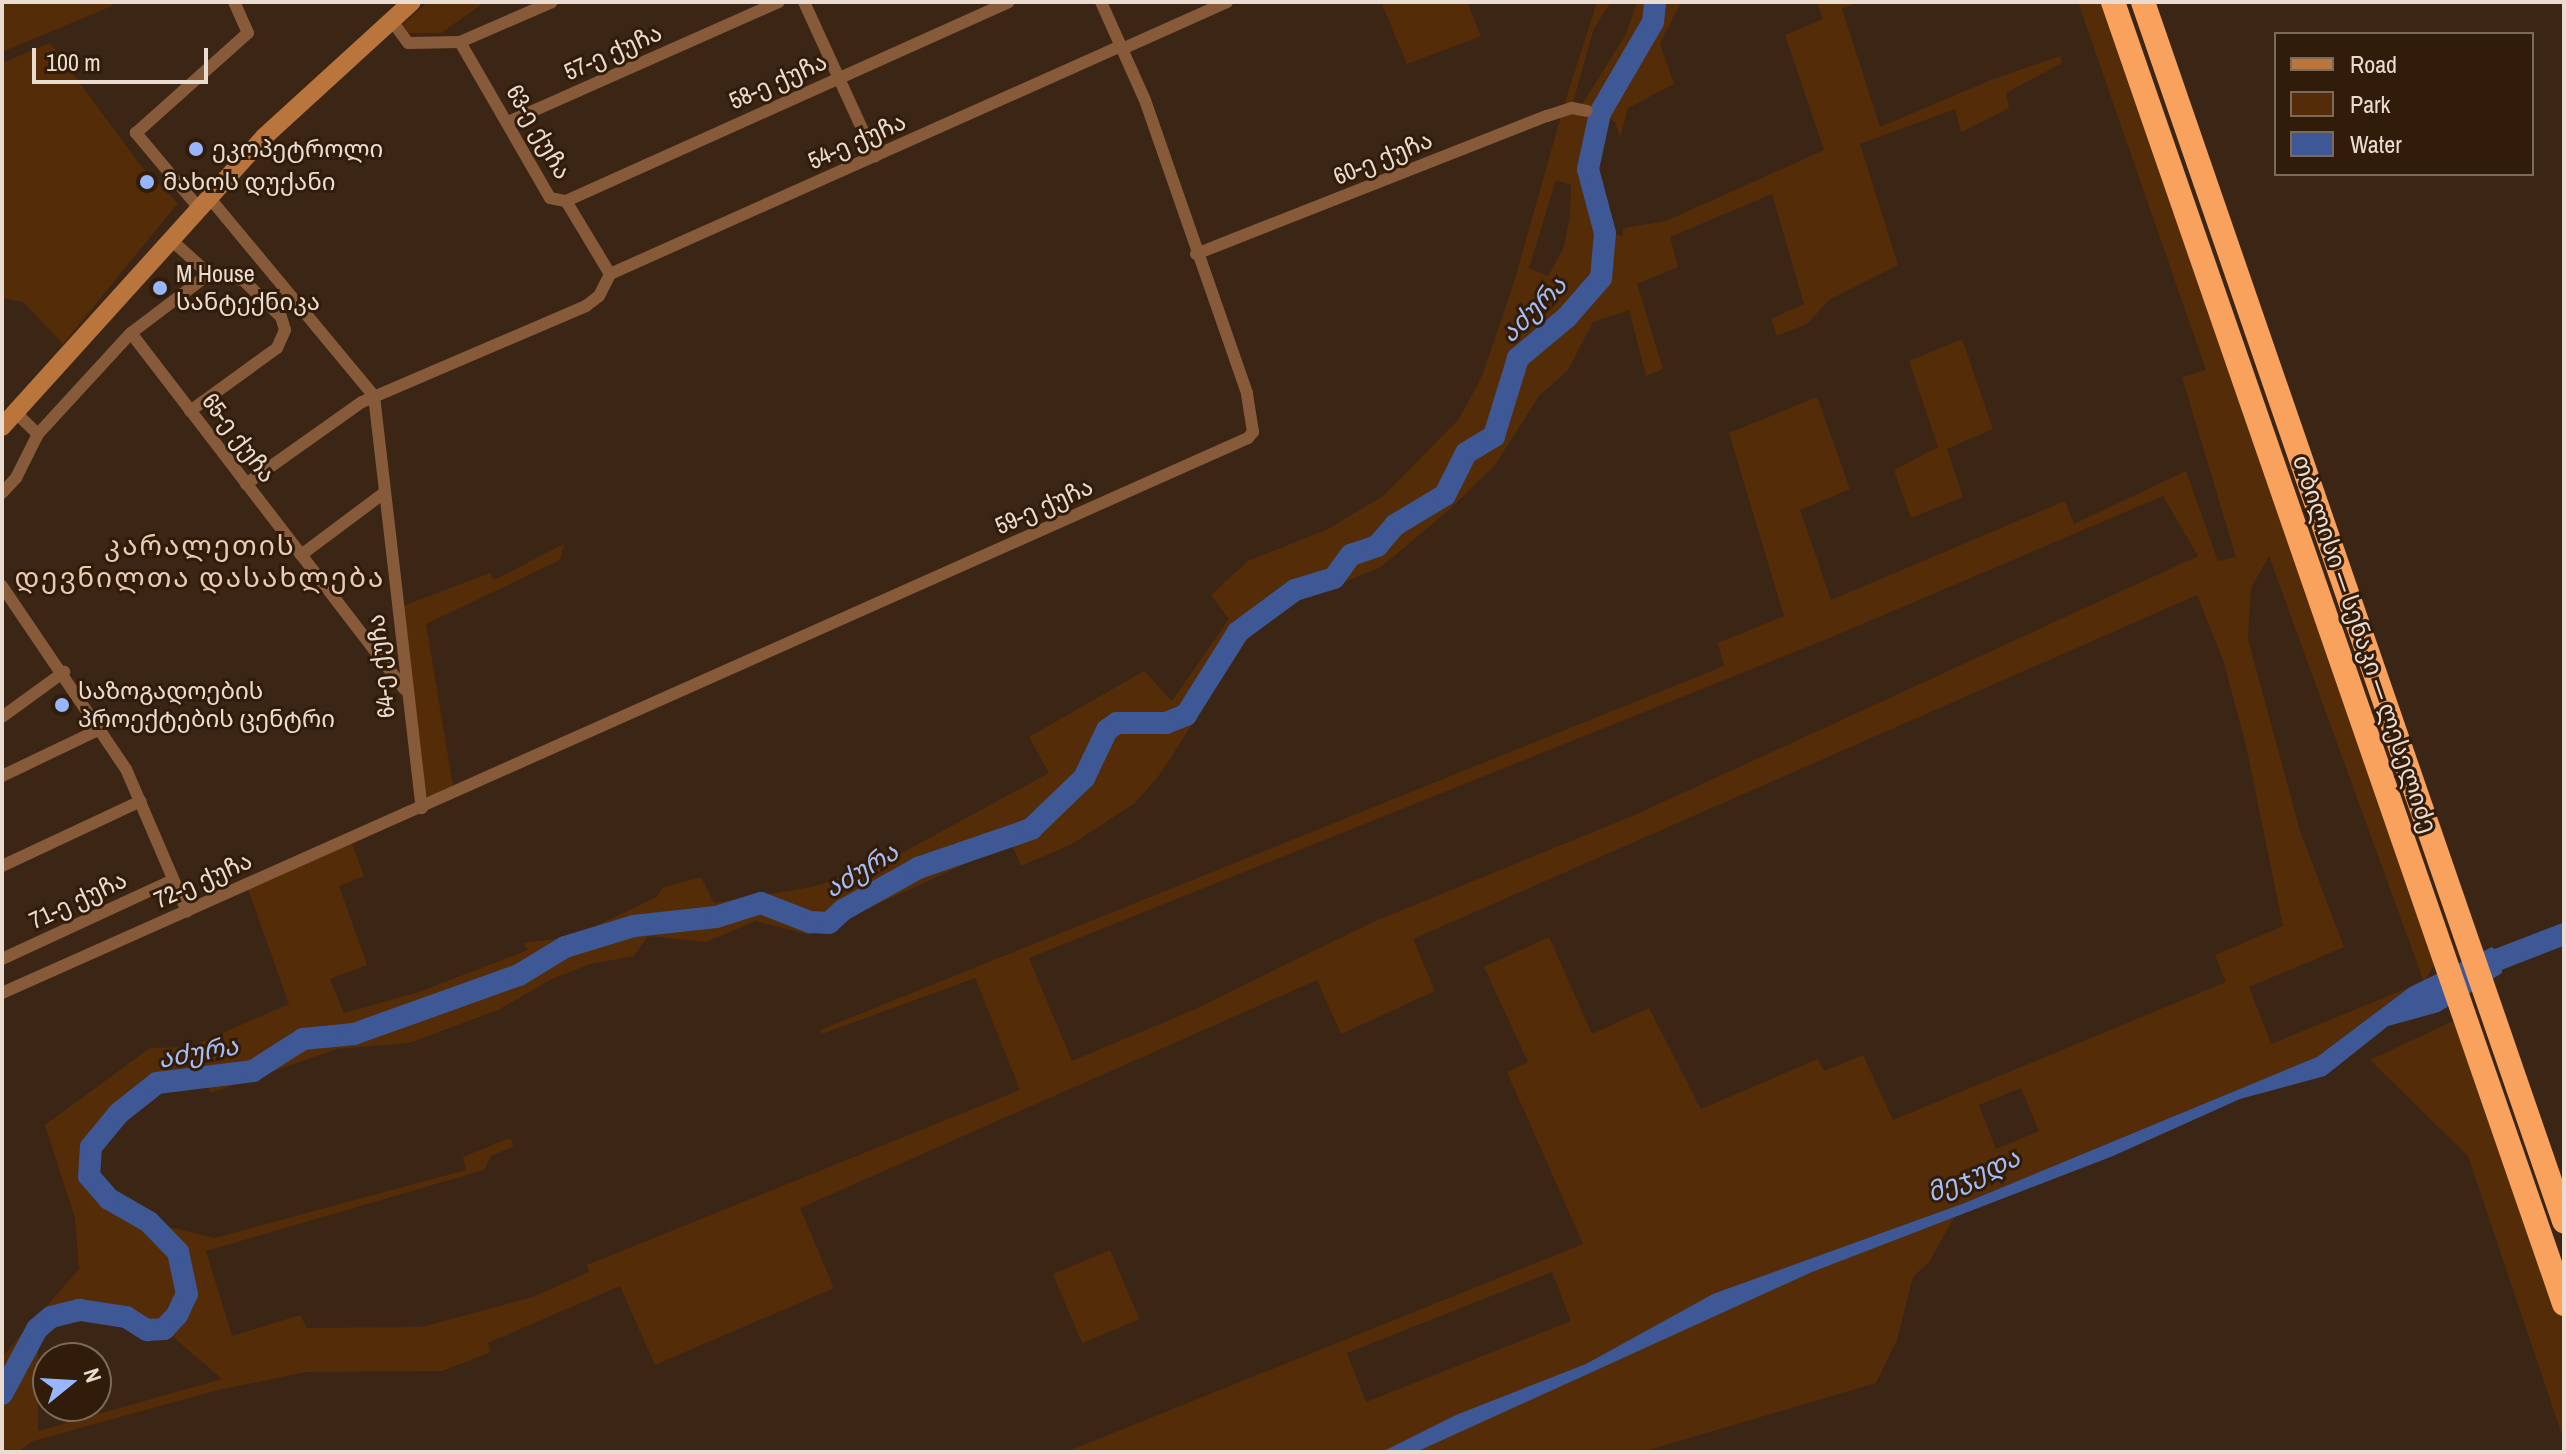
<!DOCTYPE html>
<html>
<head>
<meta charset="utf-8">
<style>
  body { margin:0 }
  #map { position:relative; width:2566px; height:1454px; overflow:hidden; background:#3b2514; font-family:"Archivo Narrow","Noto Sans Georgian",sans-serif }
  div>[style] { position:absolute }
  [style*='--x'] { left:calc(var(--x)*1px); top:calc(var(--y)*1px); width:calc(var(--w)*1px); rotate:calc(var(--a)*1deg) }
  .green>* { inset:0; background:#542d08; transform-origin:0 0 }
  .water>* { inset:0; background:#3e5896 }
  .river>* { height:22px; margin:-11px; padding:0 11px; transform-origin:11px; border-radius:11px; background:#3e5896 }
  .street>* { height:12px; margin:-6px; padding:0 6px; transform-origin:6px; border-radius:6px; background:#875b3a }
  .secondary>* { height:18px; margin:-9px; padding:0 9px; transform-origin:9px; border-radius:9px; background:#ba753d }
  .highway>* { height:24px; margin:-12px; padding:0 12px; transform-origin:12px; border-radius:12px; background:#f8a25d }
  .dots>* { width:22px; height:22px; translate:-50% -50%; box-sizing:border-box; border:4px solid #311c0a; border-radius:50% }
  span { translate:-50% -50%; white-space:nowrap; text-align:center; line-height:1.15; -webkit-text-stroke:6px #311c0a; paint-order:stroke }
  .street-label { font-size:24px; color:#ebdcd1 }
  .poi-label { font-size:24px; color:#ebdcd1 }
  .left { translate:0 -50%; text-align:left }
  .water-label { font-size:26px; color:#a5bdf3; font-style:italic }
  .quarter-label { font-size:28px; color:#e8cbb6; letter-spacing:2px }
  .frame { position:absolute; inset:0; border:4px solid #ebdcd1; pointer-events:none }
  .legend { position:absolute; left:2274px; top:32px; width:260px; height:144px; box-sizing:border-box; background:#311c0a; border:2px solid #7b695a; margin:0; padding:10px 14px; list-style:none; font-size:24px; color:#ebdcd1 }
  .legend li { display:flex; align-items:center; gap:16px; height:40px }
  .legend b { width:40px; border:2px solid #7b695a }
  .north { position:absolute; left:32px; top:1342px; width:80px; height:80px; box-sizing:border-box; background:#311c0a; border:2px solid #7b695a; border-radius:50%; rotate:72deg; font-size:22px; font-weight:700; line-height:32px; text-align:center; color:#ebdcd1 }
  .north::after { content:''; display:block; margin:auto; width:28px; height:36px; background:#97b6fd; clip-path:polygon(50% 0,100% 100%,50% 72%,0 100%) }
  .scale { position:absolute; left:32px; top:48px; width:176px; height:36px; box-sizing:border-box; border:4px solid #ebdcd1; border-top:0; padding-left:10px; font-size:24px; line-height:28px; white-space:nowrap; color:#ebdcd1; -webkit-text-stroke:6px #311c0a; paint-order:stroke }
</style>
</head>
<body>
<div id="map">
  <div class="green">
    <div style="clip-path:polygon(2px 2px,110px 2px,112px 6px,2px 52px)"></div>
    <div style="clip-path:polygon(428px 2px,485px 2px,441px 33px,409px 33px,402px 25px)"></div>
    <div style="clip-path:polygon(1381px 2px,1467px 2px,1481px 36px,1407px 64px)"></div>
    <div style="clip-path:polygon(1597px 2px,1611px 2px,1594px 28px,1572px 106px,1563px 108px)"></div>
    <div style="clip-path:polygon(1637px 2px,1651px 2px,1649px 22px,1598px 113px,1581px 106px,1626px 34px)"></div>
    <div style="clip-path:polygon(1659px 2px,1681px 2px,1660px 44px,1674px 84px,1628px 108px,1620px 137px,1615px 122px,1602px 114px,1657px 23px)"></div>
    <div style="clip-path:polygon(evenodd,1817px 2px,1856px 2px,1842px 9px,1880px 127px,1991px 80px,2060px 56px,2062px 63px,2006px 93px,2009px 108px,1961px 132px,1955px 109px,1860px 144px,1898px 265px,1829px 300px,1807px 324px,1777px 336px,1771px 319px,1804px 304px,1772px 194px,1670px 237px,1678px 267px,1637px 284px,1663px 369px,1646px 376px,1629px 310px,1593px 322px,1568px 370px,1539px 396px,1495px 465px,1450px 509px,1381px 567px,1279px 609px,1247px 640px,1160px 774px,1135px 803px,1072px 844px,1021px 866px,1011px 843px,810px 935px,756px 921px,706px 942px,648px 936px,634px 956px,590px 964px,552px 979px,498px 1010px,409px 1043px,337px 1049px,211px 1093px,203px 1077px,157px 1083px,119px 1113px,91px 1147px,89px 1176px,109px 1199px,149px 1222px,214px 1238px,466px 1170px,463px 1157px,510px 1138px,514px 1146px,491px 1156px,484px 1170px,206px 1251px,232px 1336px,300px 1315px,307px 1328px,422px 1327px,533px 1297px,589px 1272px,587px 1265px,1020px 1090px,975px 978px,822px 1034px,820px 1030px,1724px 666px,1718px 643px,1784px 616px,1729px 433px,1817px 397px,1850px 489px,1800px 510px,1831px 600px,2065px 501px,2074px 524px,2186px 471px,2218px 561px,2236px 557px,2182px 377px,2206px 370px,2078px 2px,2101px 2px,2116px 34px,2435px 964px,2424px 982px,2269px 556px,2251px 588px,2248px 639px,2300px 831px,2344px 947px,2249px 987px,2271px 1044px,2410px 987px,2317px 1057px,1962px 1204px,1929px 1262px,1913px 1277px,1897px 1340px,1876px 1383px,1642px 1452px,1066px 1452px,1583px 1244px,1507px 1072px,1528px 1062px,1484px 967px,1549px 937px,1592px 1034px,1649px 1008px,1701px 1109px,1818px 1059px,1824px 1071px,1863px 1055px,1893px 1120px,2226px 982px,2215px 955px,2283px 926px,2245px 741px,2224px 663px,2197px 595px,1413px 939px,1435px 991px,1341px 1034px,1317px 980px,800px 1208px,834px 1288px,655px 1365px,620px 1286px,488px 1343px,491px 1352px,442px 1371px,306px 1372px,218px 1390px,33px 1441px,18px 1452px,2px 1452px,2px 1357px,79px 1269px,75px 1218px,45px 1125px,150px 1048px,190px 1047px,289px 1004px,248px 889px,351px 841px,364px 876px,339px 886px,367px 965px,330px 979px,344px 1013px,419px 992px,528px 950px,523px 943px,572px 937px,657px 897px,662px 888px,701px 877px,714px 903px,812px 887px,878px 866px,1049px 773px,1029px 737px,1144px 671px,1172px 701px,1229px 619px,1211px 595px,1248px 561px,1328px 529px,1383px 496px,1459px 419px,1482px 376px,1514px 282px,1561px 116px,1572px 112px,1598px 118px,1588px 169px,1605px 233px,1623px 236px,1623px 228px,1666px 221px,1824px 150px,1785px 35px,1823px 19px,1817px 2px,1556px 180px,1571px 185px,1570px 215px,1564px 247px,1548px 276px,1529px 268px,1556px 180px,1817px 2px,2163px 496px,2198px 556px,1637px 814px,1373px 922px,1191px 1011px,1072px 1061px,1029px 958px,1827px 639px,2163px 496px,1817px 2px,2021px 1088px,2039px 1131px,1996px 1149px,1979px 1105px,2021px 1088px,1817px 2px,1552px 1272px,1571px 1321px,1366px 1402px,1347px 1353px,1552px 1272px,1817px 2px,80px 1310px,126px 1317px,147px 1330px,164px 1329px,222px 1379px,38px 1431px,38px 1329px,51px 1317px,80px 1310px)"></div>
    <div style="clip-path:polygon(50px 43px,141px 166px,178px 203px,63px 344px,23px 302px,2px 298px,2px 63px)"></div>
    <div style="clip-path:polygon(1962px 339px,1993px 429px,1947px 449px,1963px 497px,1911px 518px,1894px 470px,1938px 447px,1909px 361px)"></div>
    <div style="clip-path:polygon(564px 544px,560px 560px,426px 624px,454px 792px,423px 797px,400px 607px,490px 573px,494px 580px)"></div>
    <div style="clip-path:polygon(2464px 1016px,2564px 1304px,2564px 1441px,2468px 1156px,2370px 1060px)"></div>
    <div style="left:1110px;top:1250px;width:75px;height:62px;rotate:67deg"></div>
  </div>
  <div class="water">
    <div style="clip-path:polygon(2492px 947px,2501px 955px,2502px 973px,2439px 1012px,2388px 1026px,2325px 1076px,2240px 1099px,2113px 1156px,1812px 1272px,1416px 1452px,1382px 1452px,1456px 1415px,1586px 1364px,1713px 1294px,1962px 1204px,2317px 1057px,2410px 987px)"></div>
  </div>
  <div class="river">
    <div style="--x:2476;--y:968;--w:94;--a:-21.1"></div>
    <div style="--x:2;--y:1394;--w:74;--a:-61.7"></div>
    <div style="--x:37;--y:1329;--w:18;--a:-41"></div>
    <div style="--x:51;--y:1317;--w:30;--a:-14"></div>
    <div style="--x:80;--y:1310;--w:47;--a:8.7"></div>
    <div style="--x:126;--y:1317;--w:25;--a:32"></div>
    <div style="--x:147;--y:1330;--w:17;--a:-3"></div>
    <div style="--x:164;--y:1329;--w:19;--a:-47"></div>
    <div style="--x:177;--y:1315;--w:23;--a:-65"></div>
    <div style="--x:187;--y:1294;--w:43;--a:-102.1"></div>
    <div style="--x:178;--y:1252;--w:42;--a:-134"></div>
    <div style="--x:149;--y:1222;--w:46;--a:-150.1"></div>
    <div style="--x:109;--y:1199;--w:30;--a:-131"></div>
    <div style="--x:89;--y:1176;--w:29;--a:-86"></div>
    <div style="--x:91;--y:1147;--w:44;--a:-50.5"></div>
    <div style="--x:119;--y:1113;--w:48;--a:-38.3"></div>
    <div style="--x:157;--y:1083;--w:97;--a:-7.1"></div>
    <div style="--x:253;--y:1071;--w:59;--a:-32.6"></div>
    <div style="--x:303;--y:1039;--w:51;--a:-5.6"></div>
    <div style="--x:354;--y:1034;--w:175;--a:-19.7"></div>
    <div style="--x:519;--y:975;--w:54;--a:-31.3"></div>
    <div style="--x:565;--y:947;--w:72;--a:-16.9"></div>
    <div style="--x:634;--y:926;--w:82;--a:-6.3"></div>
    <div style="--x:716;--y:917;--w:47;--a:-17.3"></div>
    <div style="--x:761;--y:903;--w:53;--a:21.2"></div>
    <div style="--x:810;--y:922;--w:19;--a:3"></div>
    <div style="--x:829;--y:923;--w:19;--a:-43"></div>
    <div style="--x:843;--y:910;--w:86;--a:-29.2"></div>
    <div style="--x:918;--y:868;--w:120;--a:-19"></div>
    <div style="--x:1031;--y:829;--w:74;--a:-43.9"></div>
    <div style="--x:1084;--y:778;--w:53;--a:-64.4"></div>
    <div style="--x:1107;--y:730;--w:12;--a:-35"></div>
    <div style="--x:1117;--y:723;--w:49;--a:0"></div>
    <div style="--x:1166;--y:723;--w:22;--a:-22"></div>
    <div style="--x:1186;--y:715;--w:98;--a:-57.9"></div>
    <div style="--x:1238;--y:632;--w:71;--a:-36.4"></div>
    <div style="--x:1295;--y:590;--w:41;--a:-17.1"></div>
    <div style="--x:1334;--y:578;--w:29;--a:-54"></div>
    <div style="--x:1351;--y:555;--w:28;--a:-19"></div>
    <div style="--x:1377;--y:546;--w:28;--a:-49"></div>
    <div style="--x:1395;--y:525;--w:58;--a:-31"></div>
    <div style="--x:1445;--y:495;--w:47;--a:-63.4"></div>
    <div style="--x:1466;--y:453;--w:33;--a:-31"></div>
    <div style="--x:1494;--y:436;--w:82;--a:-72.9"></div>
    <div style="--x:1518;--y:358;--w:64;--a:-39.9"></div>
    <div style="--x:1567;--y:317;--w:52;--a:-48.9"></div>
    <div style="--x:1601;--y:278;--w:45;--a:-84.9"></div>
    <div style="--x:1605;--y:233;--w:66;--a:-104.9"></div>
    <div style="--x:1588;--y:169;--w:57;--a:-77.9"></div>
    <div style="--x:1600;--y:113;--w:105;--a:-59.8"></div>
    <div style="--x:1653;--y:22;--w:20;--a:-84"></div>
  </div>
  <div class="street">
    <div style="--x:804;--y:2;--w:170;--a:65.4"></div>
    <div style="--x:392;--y:21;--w:27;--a:54"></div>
    <div style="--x:408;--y:43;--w:52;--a:-1.1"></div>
    <div style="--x:460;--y:42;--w:180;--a:60"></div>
    <div style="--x:550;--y:198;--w:16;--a:11"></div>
    <div style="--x:460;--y:42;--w:100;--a:-23.5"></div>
    <div style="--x:1122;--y:49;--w:115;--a:-24.1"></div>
    <div style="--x:508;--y:122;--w:296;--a:-23.9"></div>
    <div style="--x:208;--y:196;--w:260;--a:50.3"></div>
    <div style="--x:374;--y:396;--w:415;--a:83.4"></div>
    <div style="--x:566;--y:201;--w:485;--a:-24.2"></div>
    <div style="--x:566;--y:201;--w:85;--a:58.9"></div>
    <div style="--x:198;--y:207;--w:97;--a:-130"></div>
    <div style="--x:136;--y:133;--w:150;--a:-41.8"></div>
    <div style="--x:248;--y:33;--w:34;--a:-114"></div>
    <div style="--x:170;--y:239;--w:52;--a:41.9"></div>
    <div style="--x:1196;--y:254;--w:377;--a:-21.5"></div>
    <div style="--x:1547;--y:116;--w:26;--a:-18"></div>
    <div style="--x:1572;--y:108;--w:15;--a:11"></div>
    <div style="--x:610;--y:274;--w:560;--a:-24.05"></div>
    <div style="--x:131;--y:333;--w:449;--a:52.5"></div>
    <div style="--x:190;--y:411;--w:107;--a:-35.9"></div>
    <div style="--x:277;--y:348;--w:20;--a:-66"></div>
    <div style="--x:285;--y:330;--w:14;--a:-107"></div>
    <div style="--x:281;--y:317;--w:53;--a:-135.8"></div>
    <div style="--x:243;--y:280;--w:35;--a:-170"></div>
    <div style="--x:15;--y:412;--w:32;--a:44"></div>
    <div style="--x:246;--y:484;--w:142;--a:-35.3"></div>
    <div style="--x:362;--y:402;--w:244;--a:-23.2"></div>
    <div style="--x:586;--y:306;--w:16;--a:-38"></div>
    <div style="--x:599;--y:296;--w:25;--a:-63"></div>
    <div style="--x:2;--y:493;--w:21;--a:-47"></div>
    <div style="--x:16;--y:478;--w:49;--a:-63.4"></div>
    <div style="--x:38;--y:434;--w:137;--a:-47.4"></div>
    <div style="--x:131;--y:333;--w:98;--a:-37.1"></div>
    <div style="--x:301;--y:555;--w:104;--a:-36.8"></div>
    <div style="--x:2;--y:586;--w:221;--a:55.9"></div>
    <div style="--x:126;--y:769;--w:155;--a:66.8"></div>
    <div style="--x:2;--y:717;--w:77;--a:-36"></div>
    <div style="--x:2;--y:776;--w:111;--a:-25.6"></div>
    <div style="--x:2;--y:866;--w:153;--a:-25.1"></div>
    <div style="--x:2;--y:959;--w:188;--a:-24.8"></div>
    <div style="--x:2;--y:993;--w:1364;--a:-24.01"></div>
    <div style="--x:1248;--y:438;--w:8;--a:-50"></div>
    <div style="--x:1253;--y:432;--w:39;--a:-99"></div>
    <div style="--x:1247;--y:393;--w:312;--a:-109.2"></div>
    <div style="--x:1144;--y:98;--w:105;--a:-114.1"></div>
  </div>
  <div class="secondary">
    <div style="--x:2;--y:427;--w:391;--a:-47.9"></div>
    <div style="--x:264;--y:137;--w:200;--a:-42.4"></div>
  </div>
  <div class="highway">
    <div style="--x:2113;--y:2;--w:1378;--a:70.89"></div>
    <div style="--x:2143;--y:2;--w:1290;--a:70.95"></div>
  </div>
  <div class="dots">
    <div style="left:196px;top:149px;background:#97b6fd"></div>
    <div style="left:147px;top:182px;background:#97b6fd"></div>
    <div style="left:160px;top:288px;background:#97b6fd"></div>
    <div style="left:62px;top:705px;background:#97b6fd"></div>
  </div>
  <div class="street-label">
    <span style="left:613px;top:52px;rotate:-24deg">57-ე ქუჩა</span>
    <span style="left:778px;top:81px;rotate:-24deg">58-ე ქუჩა</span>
    <span style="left:539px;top:132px;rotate:60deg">63-ე ქუჩა</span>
    <span style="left:857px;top:141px;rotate:-24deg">54-ე ქუჩა</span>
    <span style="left:1383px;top:158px;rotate:-22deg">60-ე ქუჩა</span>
    <span style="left:239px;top:438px;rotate:53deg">65-ე ქუჩა</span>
    <span style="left:1044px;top:506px;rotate:-24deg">59-ე ქუჩა</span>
    <span style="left:2365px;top:644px;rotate:71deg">თბილისი — სენაკი — ლესელიძე</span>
    <span style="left:381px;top:666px;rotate:-96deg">64-ე ქუჩა</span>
    <span style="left:203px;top:880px;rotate:-24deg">72-ე ქუჩა</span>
    <span style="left:78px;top:900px;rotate:-25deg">71-ე ქუჩა</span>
  </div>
  <div class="poi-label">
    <span class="left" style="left:212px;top:149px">ეკოპეტროლი</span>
    <span class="left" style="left:163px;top:182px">მახოს დუქანი</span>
    <span class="left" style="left:176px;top:288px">M House<br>სანტექნიკა</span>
    <span class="left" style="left:78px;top:705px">საზოგადოების<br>პროექტების ცენტრი</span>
  </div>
  <div class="water-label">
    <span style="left:1533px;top:309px;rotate:-45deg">აძურა</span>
    <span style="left:861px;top:870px;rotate:-31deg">აძურა</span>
    <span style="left:198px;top:1052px;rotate:-10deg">აძურა</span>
    <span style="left:1973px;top:1175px;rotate:-23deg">მეჯუდა</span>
  </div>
  <div class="quarter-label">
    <span style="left:200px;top:561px">კარალეთის<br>დევნილთა დასახლება</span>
  </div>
  <div class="frame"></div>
  <ul class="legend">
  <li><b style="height:10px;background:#ba753d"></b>Road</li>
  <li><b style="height:22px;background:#542d08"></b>Park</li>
  <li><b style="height:22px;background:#3e5896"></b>Water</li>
  </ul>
  <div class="north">N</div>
  <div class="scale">100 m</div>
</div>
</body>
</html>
